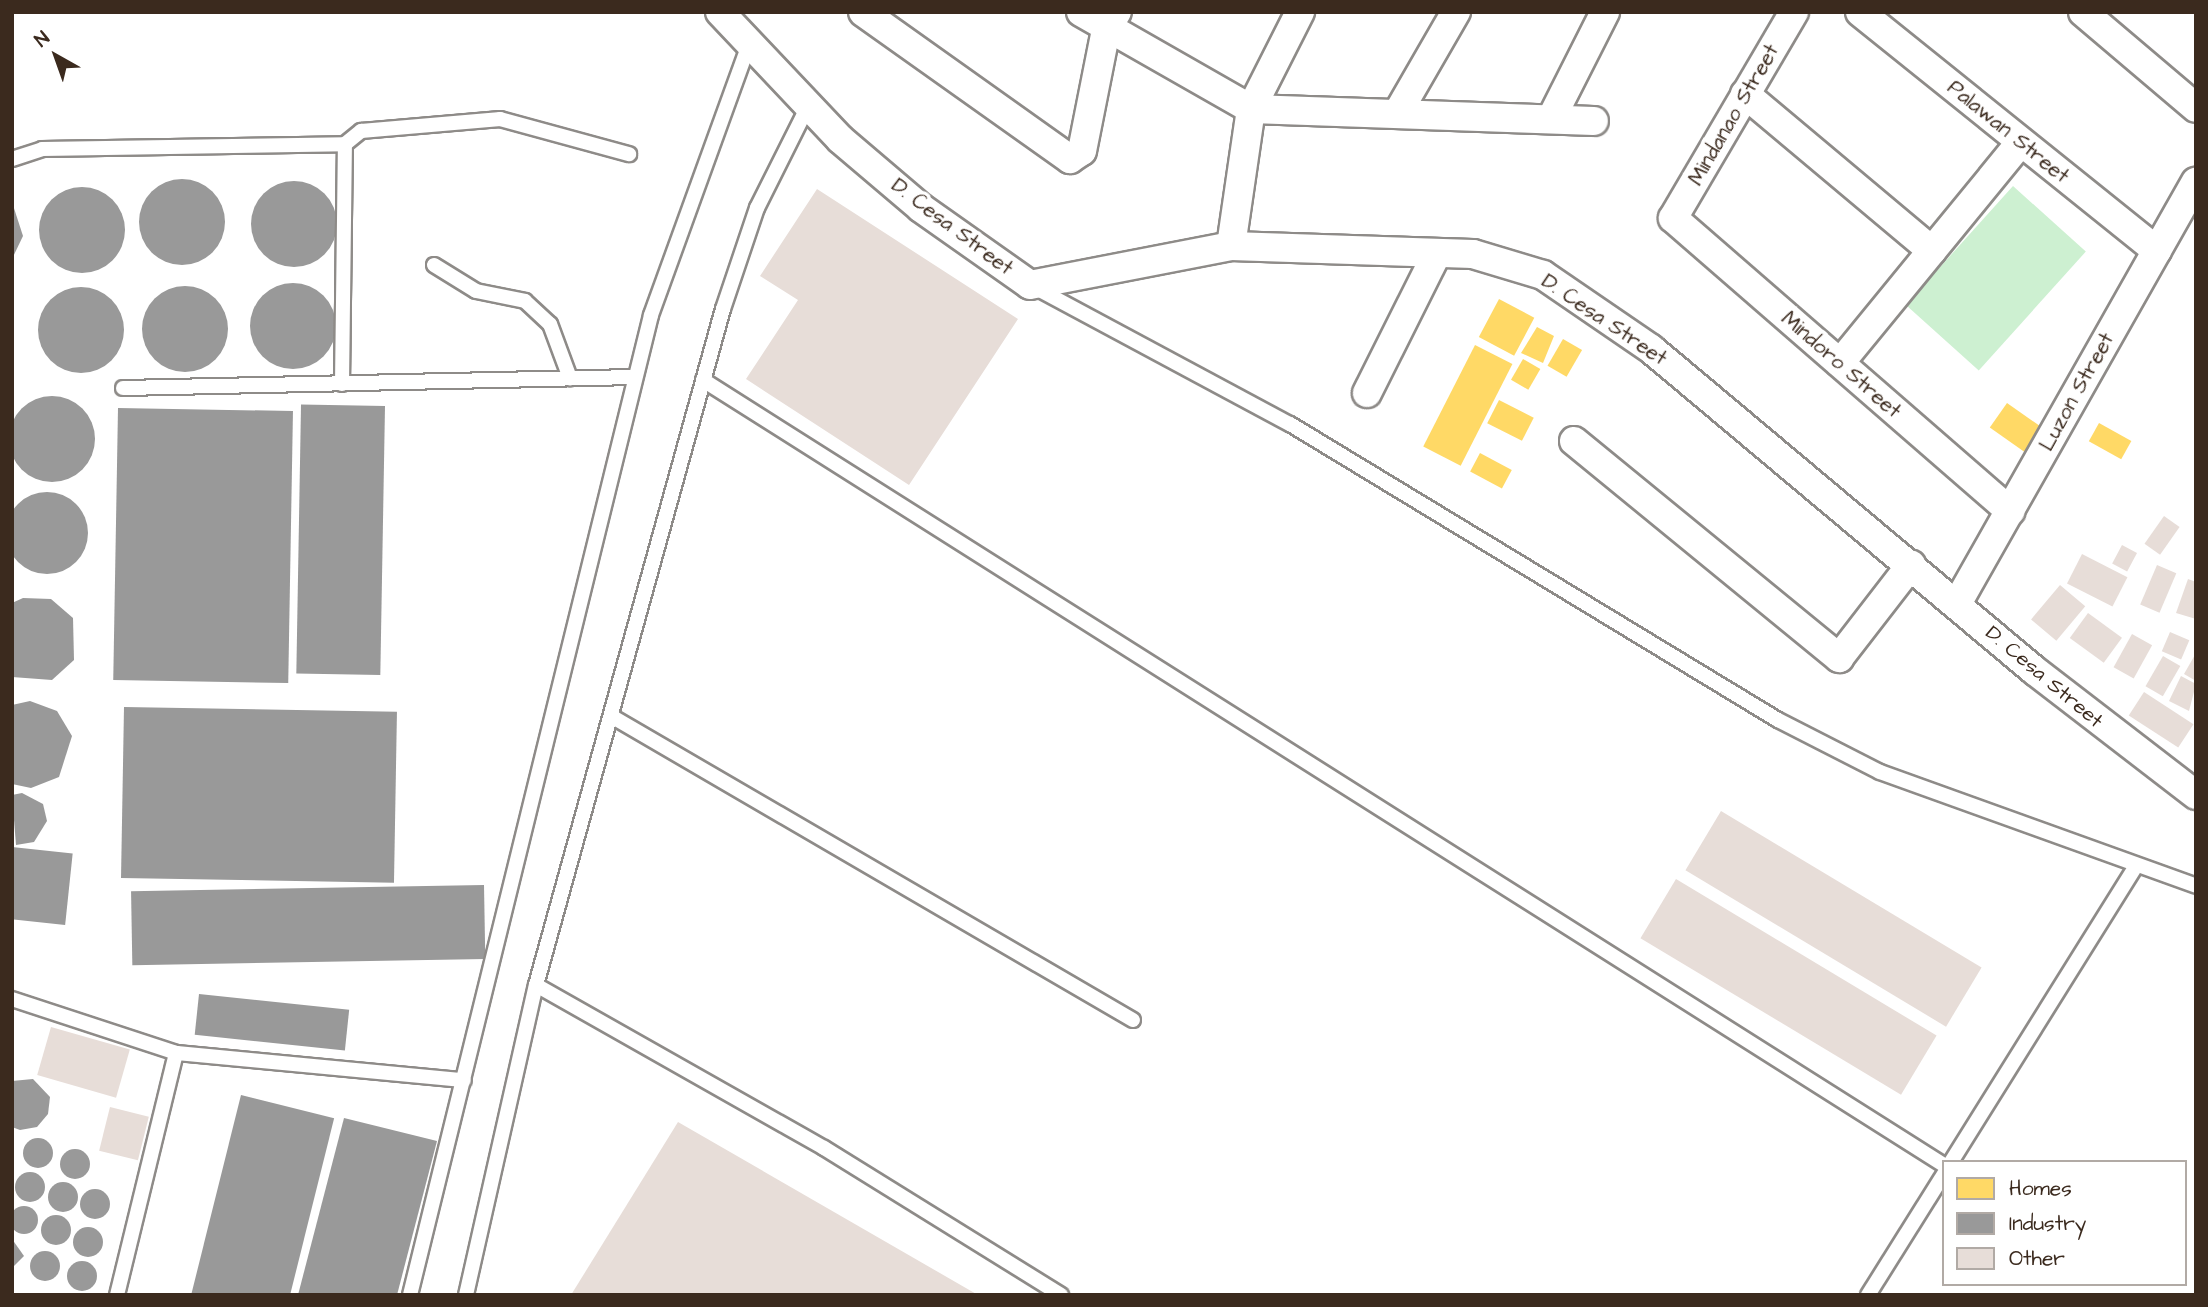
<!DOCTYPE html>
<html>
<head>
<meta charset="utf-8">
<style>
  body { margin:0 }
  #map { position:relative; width:2208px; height:1307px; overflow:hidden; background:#fff; font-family:"Architects Daughter",sans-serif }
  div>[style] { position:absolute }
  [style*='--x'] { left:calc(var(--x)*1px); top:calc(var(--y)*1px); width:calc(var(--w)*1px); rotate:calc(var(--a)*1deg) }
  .green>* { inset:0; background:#cdf0d1; transform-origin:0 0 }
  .homes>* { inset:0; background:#ffd966; transform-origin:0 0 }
  .industry>* { inset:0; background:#999; transform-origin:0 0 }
  .round { border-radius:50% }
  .building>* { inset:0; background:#e7ddd8; transform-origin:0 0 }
  .roads { filter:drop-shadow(2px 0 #8e8b88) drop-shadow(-2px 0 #8e8b88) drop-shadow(0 2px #8e8b88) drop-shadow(0 -2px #8e8b88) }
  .lane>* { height:14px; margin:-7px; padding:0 7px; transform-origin:7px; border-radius:7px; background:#fff }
  .street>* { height:28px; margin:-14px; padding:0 14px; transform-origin:14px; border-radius:14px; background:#fff }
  span { translate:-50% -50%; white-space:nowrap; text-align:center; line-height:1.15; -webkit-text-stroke:7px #fff; paint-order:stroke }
  .street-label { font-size:21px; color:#3b2a1e }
  .frame { position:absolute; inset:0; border:14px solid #3b2a1e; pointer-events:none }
  .legend { position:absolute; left:1942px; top:1160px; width:245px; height:126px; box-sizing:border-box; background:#fff; border:2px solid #b1aaa5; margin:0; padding:9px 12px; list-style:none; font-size:21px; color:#3b2a1e }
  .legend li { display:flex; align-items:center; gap:14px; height:35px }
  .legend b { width:35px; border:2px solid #b1aaa5 }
  .north { position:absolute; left:21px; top:21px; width:70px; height:70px; -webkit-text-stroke:5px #fff; paint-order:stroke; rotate:320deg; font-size:19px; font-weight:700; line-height:28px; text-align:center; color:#3b2a1e }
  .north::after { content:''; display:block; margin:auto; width:24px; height:32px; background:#3b2a1e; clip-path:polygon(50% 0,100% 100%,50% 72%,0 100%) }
</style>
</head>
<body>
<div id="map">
  <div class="green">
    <div style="left:2013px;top:186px;width:98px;height:160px;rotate:42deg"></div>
  </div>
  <div class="homes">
    <div style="left:1499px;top:299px;width:40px;height:43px;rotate:28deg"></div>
    <div style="clip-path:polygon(1537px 327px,1554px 336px,1543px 363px,1521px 353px)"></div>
    <div style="left:1563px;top:339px;width:22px;height:31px;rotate:30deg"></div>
    <div style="left:1475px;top:345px;width:42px;height:114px;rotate:27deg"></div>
    <div style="left:1523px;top:359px;width:20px;height:24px;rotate:30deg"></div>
    <div style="left:1499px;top:400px;width:39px;height:26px;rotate:27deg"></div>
    <div style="left:2007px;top:403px;width:42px;height:30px;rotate:35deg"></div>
    <div style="left:2099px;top:423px;width:37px;height:21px;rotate:29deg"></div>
    <div style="left:1480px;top:453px;width:36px;height:21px;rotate:28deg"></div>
  </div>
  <div class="industry">
    <div class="round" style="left:139px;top:179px;width:86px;height:86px"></div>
    <div class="round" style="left:251px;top:181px;width:86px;height:86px"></div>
    <div class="round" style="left:39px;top:187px;width:86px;height:86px"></div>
    <div style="clip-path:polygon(12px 202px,23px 236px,12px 259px)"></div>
    <div class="round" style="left:250px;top:283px;width:86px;height:86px"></div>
    <div class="round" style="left:142px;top:286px;width:86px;height:86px"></div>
    <div class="round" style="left:38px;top:287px;width:86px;height:86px"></div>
    <div class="round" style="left:9px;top:396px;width:86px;height:86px"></div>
    <div style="left:385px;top:406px;width:269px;height:84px;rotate:91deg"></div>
    <div style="left:118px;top:408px;width:175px;height:272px;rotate:1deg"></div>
    <div class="round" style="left:6px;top:492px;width:82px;height:82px"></div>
    <div style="clip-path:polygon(23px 598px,51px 599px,73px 618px,74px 660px,52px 680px,12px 677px,12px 603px)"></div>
    <div style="clip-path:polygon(30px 701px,57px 711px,72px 736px,59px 777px,31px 788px,12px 784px,12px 705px)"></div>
    <div style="left:124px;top:707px;width:273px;height:171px;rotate:1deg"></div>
    <div style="clip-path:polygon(22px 793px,43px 804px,47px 821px,34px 842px,16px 845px,12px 795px)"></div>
    <div style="left:12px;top:847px;width:61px;height:72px;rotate:6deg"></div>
    <div style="left:484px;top:885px;width:74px;height:353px;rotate:89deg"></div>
    <div style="left:199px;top:994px;width:151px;height:41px;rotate:6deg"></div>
    <div style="clip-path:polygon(33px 1079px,50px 1097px,48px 1114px,37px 1127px,20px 1130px,12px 1127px,12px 1081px)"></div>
    <div style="left:241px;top:1095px;width:96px;height:207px;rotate:14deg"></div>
    <div style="clip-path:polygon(344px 1118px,437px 1141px,397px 1295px,298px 1295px)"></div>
    <div class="round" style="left:23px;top:1138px;width:30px;height:30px"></div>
    <div class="round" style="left:60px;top:1149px;width:30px;height:30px"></div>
    <div class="round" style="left:15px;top:1172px;width:30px;height:30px"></div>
    <div class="round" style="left:48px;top:1182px;width:30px;height:30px"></div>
    <div class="round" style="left:80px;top:1189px;width:30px;height:30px"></div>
    <div class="round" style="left:10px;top:1206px;width:28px;height:28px"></div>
    <div class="round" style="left:41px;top:1215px;width:30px;height:30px"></div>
    <div class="round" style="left:73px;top:1227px;width:30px;height:30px"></div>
    <div style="clip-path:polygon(12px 1239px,24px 1256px,12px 1268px)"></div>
    <div class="round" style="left:30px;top:1251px;width:30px;height:30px"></div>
    <div class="round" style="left:67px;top:1261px;width:30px;height:30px"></div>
  </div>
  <div class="building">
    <div style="clip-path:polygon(817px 189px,1018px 319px,909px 485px,746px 379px,798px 300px,760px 276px)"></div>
    <div style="left:2164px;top:516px;width:19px;height:34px;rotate:35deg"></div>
    <div style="left:2122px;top:545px;width:17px;height:21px;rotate:28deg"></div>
    <div style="left:2082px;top:554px;width:51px;height:33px;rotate:27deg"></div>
    <div style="left:2157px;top:565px;width:21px;height:43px;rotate:23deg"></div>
    <div style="clip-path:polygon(2188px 579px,2196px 582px,2196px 619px,2176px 613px)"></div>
    <div style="left:2060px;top:585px;width:33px;height:45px;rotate:40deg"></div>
    <div style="left:2088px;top:613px;width:42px;height:31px;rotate:36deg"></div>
    <div style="left:2170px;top:632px;width:21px;height:21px;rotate:23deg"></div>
    <div style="left:2132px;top:634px;width:23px;height:38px;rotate:29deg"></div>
    <div style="clip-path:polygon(2196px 653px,2196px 681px,2184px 674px)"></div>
    <div style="left:2163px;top:656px;width:20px;height:35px;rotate:30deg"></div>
    <div style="clip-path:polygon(2181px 676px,2196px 684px,2189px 711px,2169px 701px)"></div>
    <div style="left:2144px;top:692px;width:59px;height:28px;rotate:33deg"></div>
    <div style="left:1721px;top:811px;width:304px;height:69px;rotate:31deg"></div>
    <div style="left:1676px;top:879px;width:304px;height:69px;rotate:31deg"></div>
    <div style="left:51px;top:1027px;width:82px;height:50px;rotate:16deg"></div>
    <div style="left:110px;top:1107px;width:40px;height:45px;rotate:14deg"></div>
    <div style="clip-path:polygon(678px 1122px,978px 1295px,571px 1295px)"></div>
  </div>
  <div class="roads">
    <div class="lane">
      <div style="--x:12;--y:159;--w:32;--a:-18"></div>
      <div style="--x:42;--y:149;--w:303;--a:-0.9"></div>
      <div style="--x:434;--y:265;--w:49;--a:31.8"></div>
      <div style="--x:476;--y:291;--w:50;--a:11.5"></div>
      <div style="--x:525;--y:301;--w:34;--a:43"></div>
      <div style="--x:550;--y:324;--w:58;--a:69.7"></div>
      <div style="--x:1034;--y:287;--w:290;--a:28.2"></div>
      <div style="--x:1290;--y:424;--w:571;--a:31.24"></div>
      <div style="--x:1778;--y:720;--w:114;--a:27"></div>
      <div style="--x:1880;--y:772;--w:336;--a:19.8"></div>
      <div style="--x:703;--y:380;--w:1468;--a:32.32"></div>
      <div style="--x:342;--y:384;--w:240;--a:-89.3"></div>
      <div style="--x:345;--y:144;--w:21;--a:-39"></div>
      <div style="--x:361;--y:131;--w:140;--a:-4.9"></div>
      <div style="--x:500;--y:119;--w:134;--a:15.2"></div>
      <div style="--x:123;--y:388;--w:512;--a:-1.23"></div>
      <div style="--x:611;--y:716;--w:604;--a:30.22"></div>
      <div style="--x:536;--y:985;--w:331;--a:29.5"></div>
      <div style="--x:824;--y:1148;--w:279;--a:31.8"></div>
      <div style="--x:12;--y:999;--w:173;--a:18.2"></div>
      <div style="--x:176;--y:1053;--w:289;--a:5.4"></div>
      <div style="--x:1951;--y:1162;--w:345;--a:-58"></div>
      <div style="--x:117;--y:1295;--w:249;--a:-76.3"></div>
      <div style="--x:410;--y:1295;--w:1009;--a:-76.18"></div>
      <div style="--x:651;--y:315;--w:291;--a:-70.1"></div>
      <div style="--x:466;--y:1295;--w:318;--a:-77.3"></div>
      <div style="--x:536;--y:985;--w:701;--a:-74.54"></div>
      <div style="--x:723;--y:309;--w:107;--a:-71.4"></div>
      <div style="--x:757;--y:208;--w:112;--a:-63.4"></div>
      <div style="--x:1868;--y:1295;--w:143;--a:-57.9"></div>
    </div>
    <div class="street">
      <div style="--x:720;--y:12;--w:175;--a:46.6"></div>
      <div style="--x:840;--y:139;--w:106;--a:40.4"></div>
      <div style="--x:921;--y:208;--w:133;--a:35.2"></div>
      <div style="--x:1030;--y:285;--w:205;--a:-11"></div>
      <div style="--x:1231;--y:246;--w:242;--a:1.9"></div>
      <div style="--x:1473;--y:254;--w:73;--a:16.7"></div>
      <div style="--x:1543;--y:275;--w:131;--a:34.4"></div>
      <div style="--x:1651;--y:349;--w:501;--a:39.98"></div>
      <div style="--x:2035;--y:671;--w:203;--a:37.6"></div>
      <div style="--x:863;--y:12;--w:254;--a:35.4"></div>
      <div style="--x:1070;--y:159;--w:14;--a:-34"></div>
      <div style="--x:1082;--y:151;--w:123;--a:-78.8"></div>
      <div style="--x:1106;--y:30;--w:21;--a:-59"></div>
      <div style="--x:1081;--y:12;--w:196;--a:29.7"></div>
      <div style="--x:1251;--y:109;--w:343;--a:2"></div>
      <div style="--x:1794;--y:12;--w:239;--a:120.4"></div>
      <div style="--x:1673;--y:218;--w:447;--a:41"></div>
      <div style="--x:1860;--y:12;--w:381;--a:38.8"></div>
      <div style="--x:2083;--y:12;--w:148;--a:40.3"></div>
      <div style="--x:1745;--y:94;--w:244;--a:40"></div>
      <div style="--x:1397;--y:114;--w:118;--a:-60"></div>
      <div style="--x:1551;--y:119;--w:120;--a:-63.2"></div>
      <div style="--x:1231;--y:246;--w:138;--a:-81.7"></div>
      <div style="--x:1251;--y:109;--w:109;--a:-63.2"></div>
      <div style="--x:1840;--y:363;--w:284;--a:-50.7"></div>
      <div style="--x:1367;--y:393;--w:154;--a:-63.4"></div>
      <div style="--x:1574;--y:441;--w:343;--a:39.3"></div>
      <div style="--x:1839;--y:658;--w:118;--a:-52.3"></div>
      <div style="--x:1958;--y:602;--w:483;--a:-60.5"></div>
    </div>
  </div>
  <div class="street-label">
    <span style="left:1734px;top:115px;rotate:-60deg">Mindanao Street</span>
    <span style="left:2008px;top:132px;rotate:39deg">Palawan Street</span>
    <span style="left:952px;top:227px;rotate:37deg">D. Cesa Street</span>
    <span style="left:1604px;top:320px;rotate:34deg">D. Cesa Street</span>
    <span style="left:1841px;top:365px;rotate:41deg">Mindoro Street</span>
    <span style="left:2077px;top:392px;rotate:-61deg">Luzon Street</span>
    <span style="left:2044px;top:677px;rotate:40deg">D. Cesa Street</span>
  </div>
  <div class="frame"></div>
  <ul class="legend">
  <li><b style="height:19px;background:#ffd966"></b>Homes</li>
  <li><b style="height:19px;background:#999"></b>Industry</li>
  <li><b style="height:19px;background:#e7ddd8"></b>Other</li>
  </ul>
  <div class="north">N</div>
</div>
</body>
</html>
